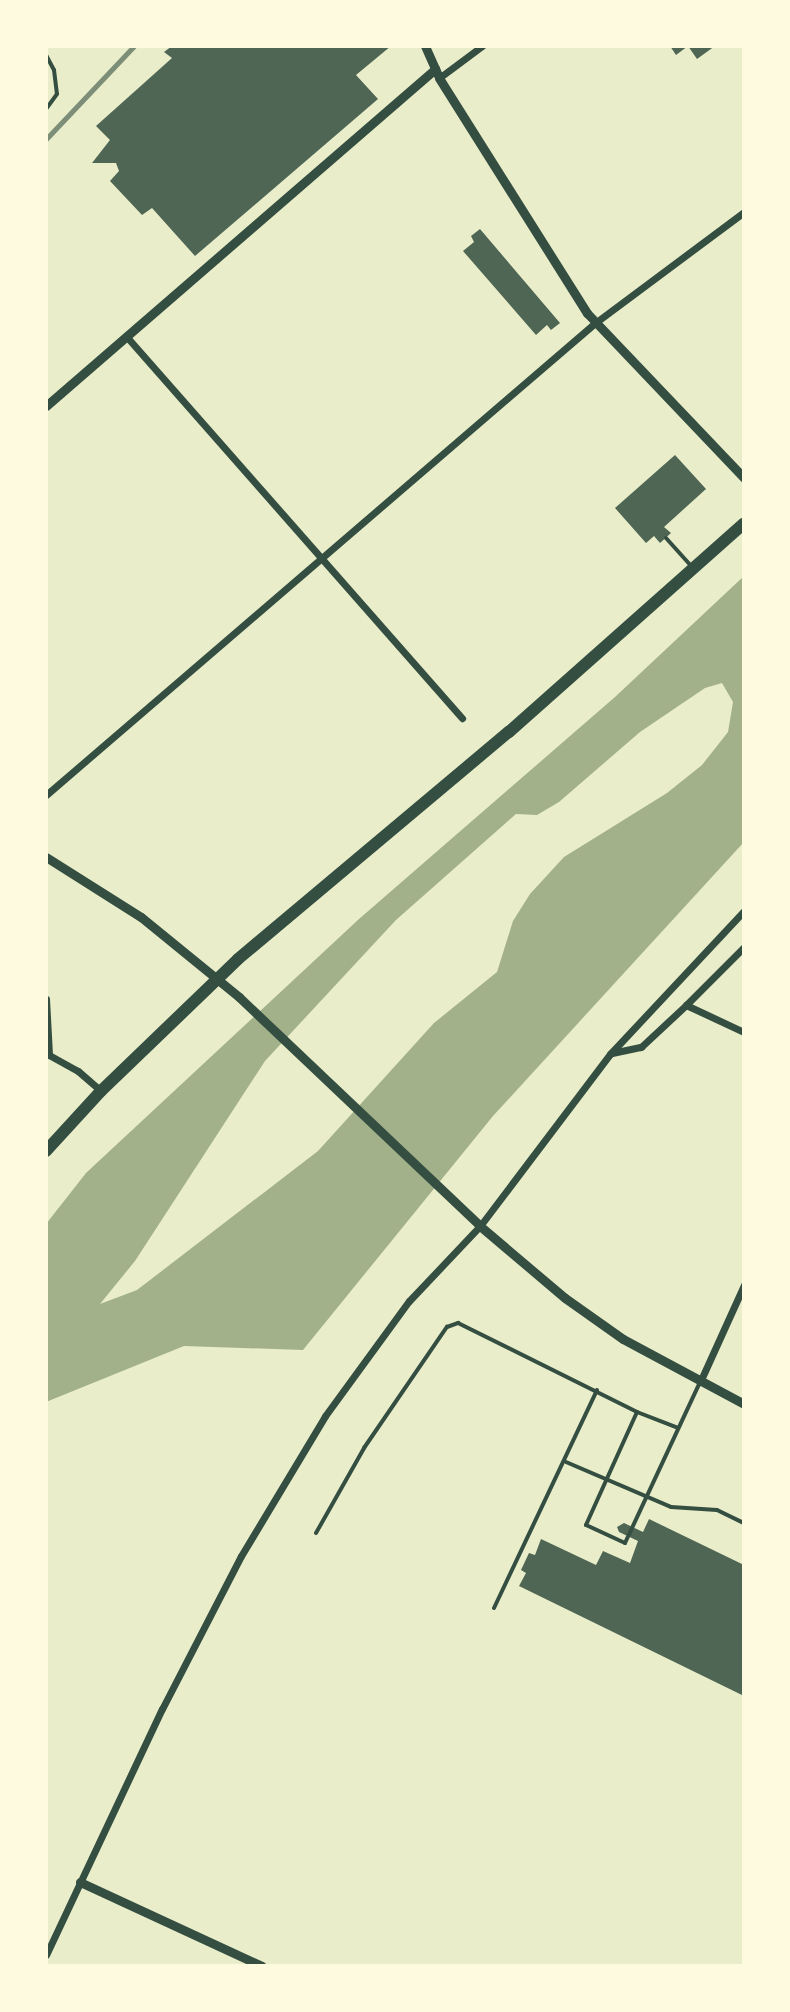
<!DOCTYPE html>
<html>
<head>
<meta charset="utf-8">
<style>
  body { margin:0 }
  #map { position:relative; width:790px; height:2012px; overflow:hidden; background:#e9edc9; font-family:"Exo 2",sans-serif }
  div>[style] { position:absolute }
  [style*='--x'] { left:calc(var(--x)*1px); top:calc(var(--y)*1px); width:calc(var(--w)*1px); rotate:calc(var(--a)*1deg) }
  .water>* { inset:0; background:#a3b18a }
  .building>* { inset:0; background:#4f6655 }
  .service>* { height:4px; margin:-2px; padding:0 2px; transform-origin:2px; border-radius:2px; background:#344e41 }
  .minor>* { height:7px; margin:-3.5px; padding:0 3.5px; transform-origin:3.5px; border-radius:3.5px; background:#344e41 }
  .tertiary>* { height:9px; margin:-4.5px; padding:0 4.5px; transform-origin:4.5px; border-radius:4.5px; background:#344e41 }
  .trunk>* { height:12px; margin:-6px; padding:0 6px; transform-origin:6px; border-radius:6px; background:#344e41 }
  .rail>* { height:5px; margin:-2.5px; padding:0 2.5px; transform-origin:2.5px; border-radius:2.5px; background:#7c8e77 }
  span { translate:-50% -50%; white-space:nowrap; text-align:center; line-height:1.15; -webkit-text-stroke:8px #fefae0; paint-order:stroke }
  .frame { position:absolute; inset:0; border:48px solid #fefae0; pointer-events:none }
</style>
</head>
<body>
<div id="map">
  <div class="water">
    <div style="clip-path:polygon(evenodd,744px 576px,744px 842px,493px 1116px,303px 1350px,184px 1346px,46px 1402px,46px 1224px,86px 1173px,359px 919px,615px 697px,744px 576px,722px 683px,733px 702px,728px 732px,702px 765px,667px 793px,564px 857px,530px 894px,513px 921px,497px 972px,434px 1023px,318px 1151px,137px 1290px,100px 1304px,135px 1261px,265px 1061px,396px 920px,516px 814px,537px 815px,559px 802px,640px 732px,705px 688px,722px 683px)"></div>
  </div>
  <div class="building">
    <div style="clip-path:polygon(172px 46px,391px 46px,356px 75px,378px 99px,195px 256px,152px 208px,142px 215px,110px 181px,119px 171px,116px 163px,92px 163px,110px 140px,96px 126px,172px 58px,164px 52px)"></div>
    <div style="clip-path:polygon(670px 46px,715px 46px,697px 59px,688px 46px,676px 55px)"></div>
    <div style="clip-path:polygon(480px 229px,560px 323px,551px 330px,547px 325px,536px 335px,463px 251px,474px 242px,471px 236px)"></div>
    <div style="clip-path:polygon(675px 455px,706px 489px,664px 527px,671px 533px,660px 543px,654px 536px,646px 543px,615px 508px)"></div>
    <div style="clip-path:polygon(649px 1519px,744px 1565px,744px 1696px,519px 1586px,526px 1573px,521px 1570px,529px 1553px,535px 1555px,541px 1539px,596px 1565px,603px 1551px,630px 1563px,638px 1541px,619px 1532px,617px 1527px,624px 1523px,643px 1532px)"></div>
  </div>
  <div class="service">
    <div style="--x:46;--y:55;--w:17;--a:62"></div>
    <div style="--x:54;--y:70;--w:24;--a:83"></div>
    <div style="--x:57;--y:94;--w:19;--a:126"></div>
    <div style="--x:666;--y:538;--w:38;--a:48"></div>
    <div style="--x:637;--y:1412;--w:124;--a:114.3"></div>
    <div style="--x:586;--y:1525;--w:43;--a:24.8"></div>
    <div style="--x:625;--y:1543;--w:178;--a:-65"></div>
    <div style="--x:566;--y:1462;--w:114;--a:23.2"></div>
    <div style="--x:671;--y:1507;--w:46;--a:3.7"></div>
    <div style="--x:717;--y:1510;--w:30;--a:26"></div>
    <div style="--x:316;--y:1533;--w:98;--a:-60.5"></div>
    <div style="--x:364;--y:1448;--w:147;--a:-55.6"></div>
    <div style="--x:447;--y:1327;--w:12;--a:-20"></div>
    <div style="--x:458;--y:1323;--w:200;--a:26.4"></div>
    <div style="--x:637;--y:1412;--w:44;--a:21.3"></div>
    <div style="--x:494;--y:1608;--w:241;--a:-64.7"></div>
  </div>
  <div class="minor">
    <div style="--x:439;--y:78;--w:54;--a:-36.7"></div>
    <div style="--x:126;--y:336;--w:509;--a:48.67"></div>
    <div style="--x:46;--y:795;--w:724;--a:-40.69"></div>
    <div style="--x:595;--y:323;--w:186;--a:-36.7"></div>
    <div style="--x:46;--y:999;--w:56;--a:86.9"></div>
    <div style="--x:49;--y:1055;--w:33;--a:29"></div>
    <div style="--x:78;--y:1071;--w:30;--a:41"></div>
    <div style="--x:686;--y:1005;--w:82;--a:-45"></div>
    <div style="--x:612;--y:1053;--w:30;--a:-12"></div>
    <div style="--x:641;--y:1047;--w:62;--a:-43"></div>
    <div style="--x:686;--y:1005;--w:64;--a:25"></div>
    <div style="--x:700;--y:1382;--w:107;--a:-65.6"></div>
    <div style="--x:46;--y:1955;--w:272;--a:-64.8"></div>
    <div style="--x:162;--y:1709;--w:172;--a:-62.7"></div>
    <div style="--x:241;--y:1556;--w:163;--a:-59"></div>
    <div style="--x:325;--y:1416;--w:142;--a:-53.9"></div>
    <div style="--x:409;--y:1301;--w:103;--a:-46.6"></div>
    <div style="--x:480;--y:1226;--w:216;--a:-52.9"></div>
    <div style="--x:610;--y:1054;--w:196;--a:-46.9"></div>
  </div>
  <div class="tertiary">
    <div style="--x:425;--y:46;--w:35;--a:66"></div>
    <div style="--x:439;--y:78;--w:278;--a:57.8"></div>
    <div style="--x:587;--y:313;--w:228;--a:46.4"></div>
    <div style="--x:46;--y:406;--w:515;--a:-40.9"></div>
    <div style="--x:46;--y:857;--w:112;--a:32.3"></div>
    <div style="--x:141;--y:917;--w:127;--a:39.2"></div>
    <div style="--x:239;--y:997;--w:332;--a:43.5"></div>
    <div style="--x:480;--y:1226;--w:111;--a:40.3"></div>
    <div style="--x:565;--y:1298;--w:71;--a:35.3"></div>
    <div style="--x:623;--y:1339;--w:137;--a:28.2"></div>
    <div style="--x:80;--y:1882;--w:200;--a:24.8"></div>
  </div>
  <div class="trunk">
    <div style="--x:46;--y:1151;--w:81;--a:-47.5"></div>
    <div style="--x:101;--y:1091;--w:190;--a:-43.9"></div>
    <div style="--x:238;--y:959;--w:354;--a:-40"></div>
    <div style="--x:509;--y:732;--w:314;--a:-41.6"></div>
  </div>
  <div class="rail">
    <div style="--x:46;--y:139;--w:128;--a:-46.6"></div>
  </div>
  <div class="frame"></div>
</div>
</body>
</html>
